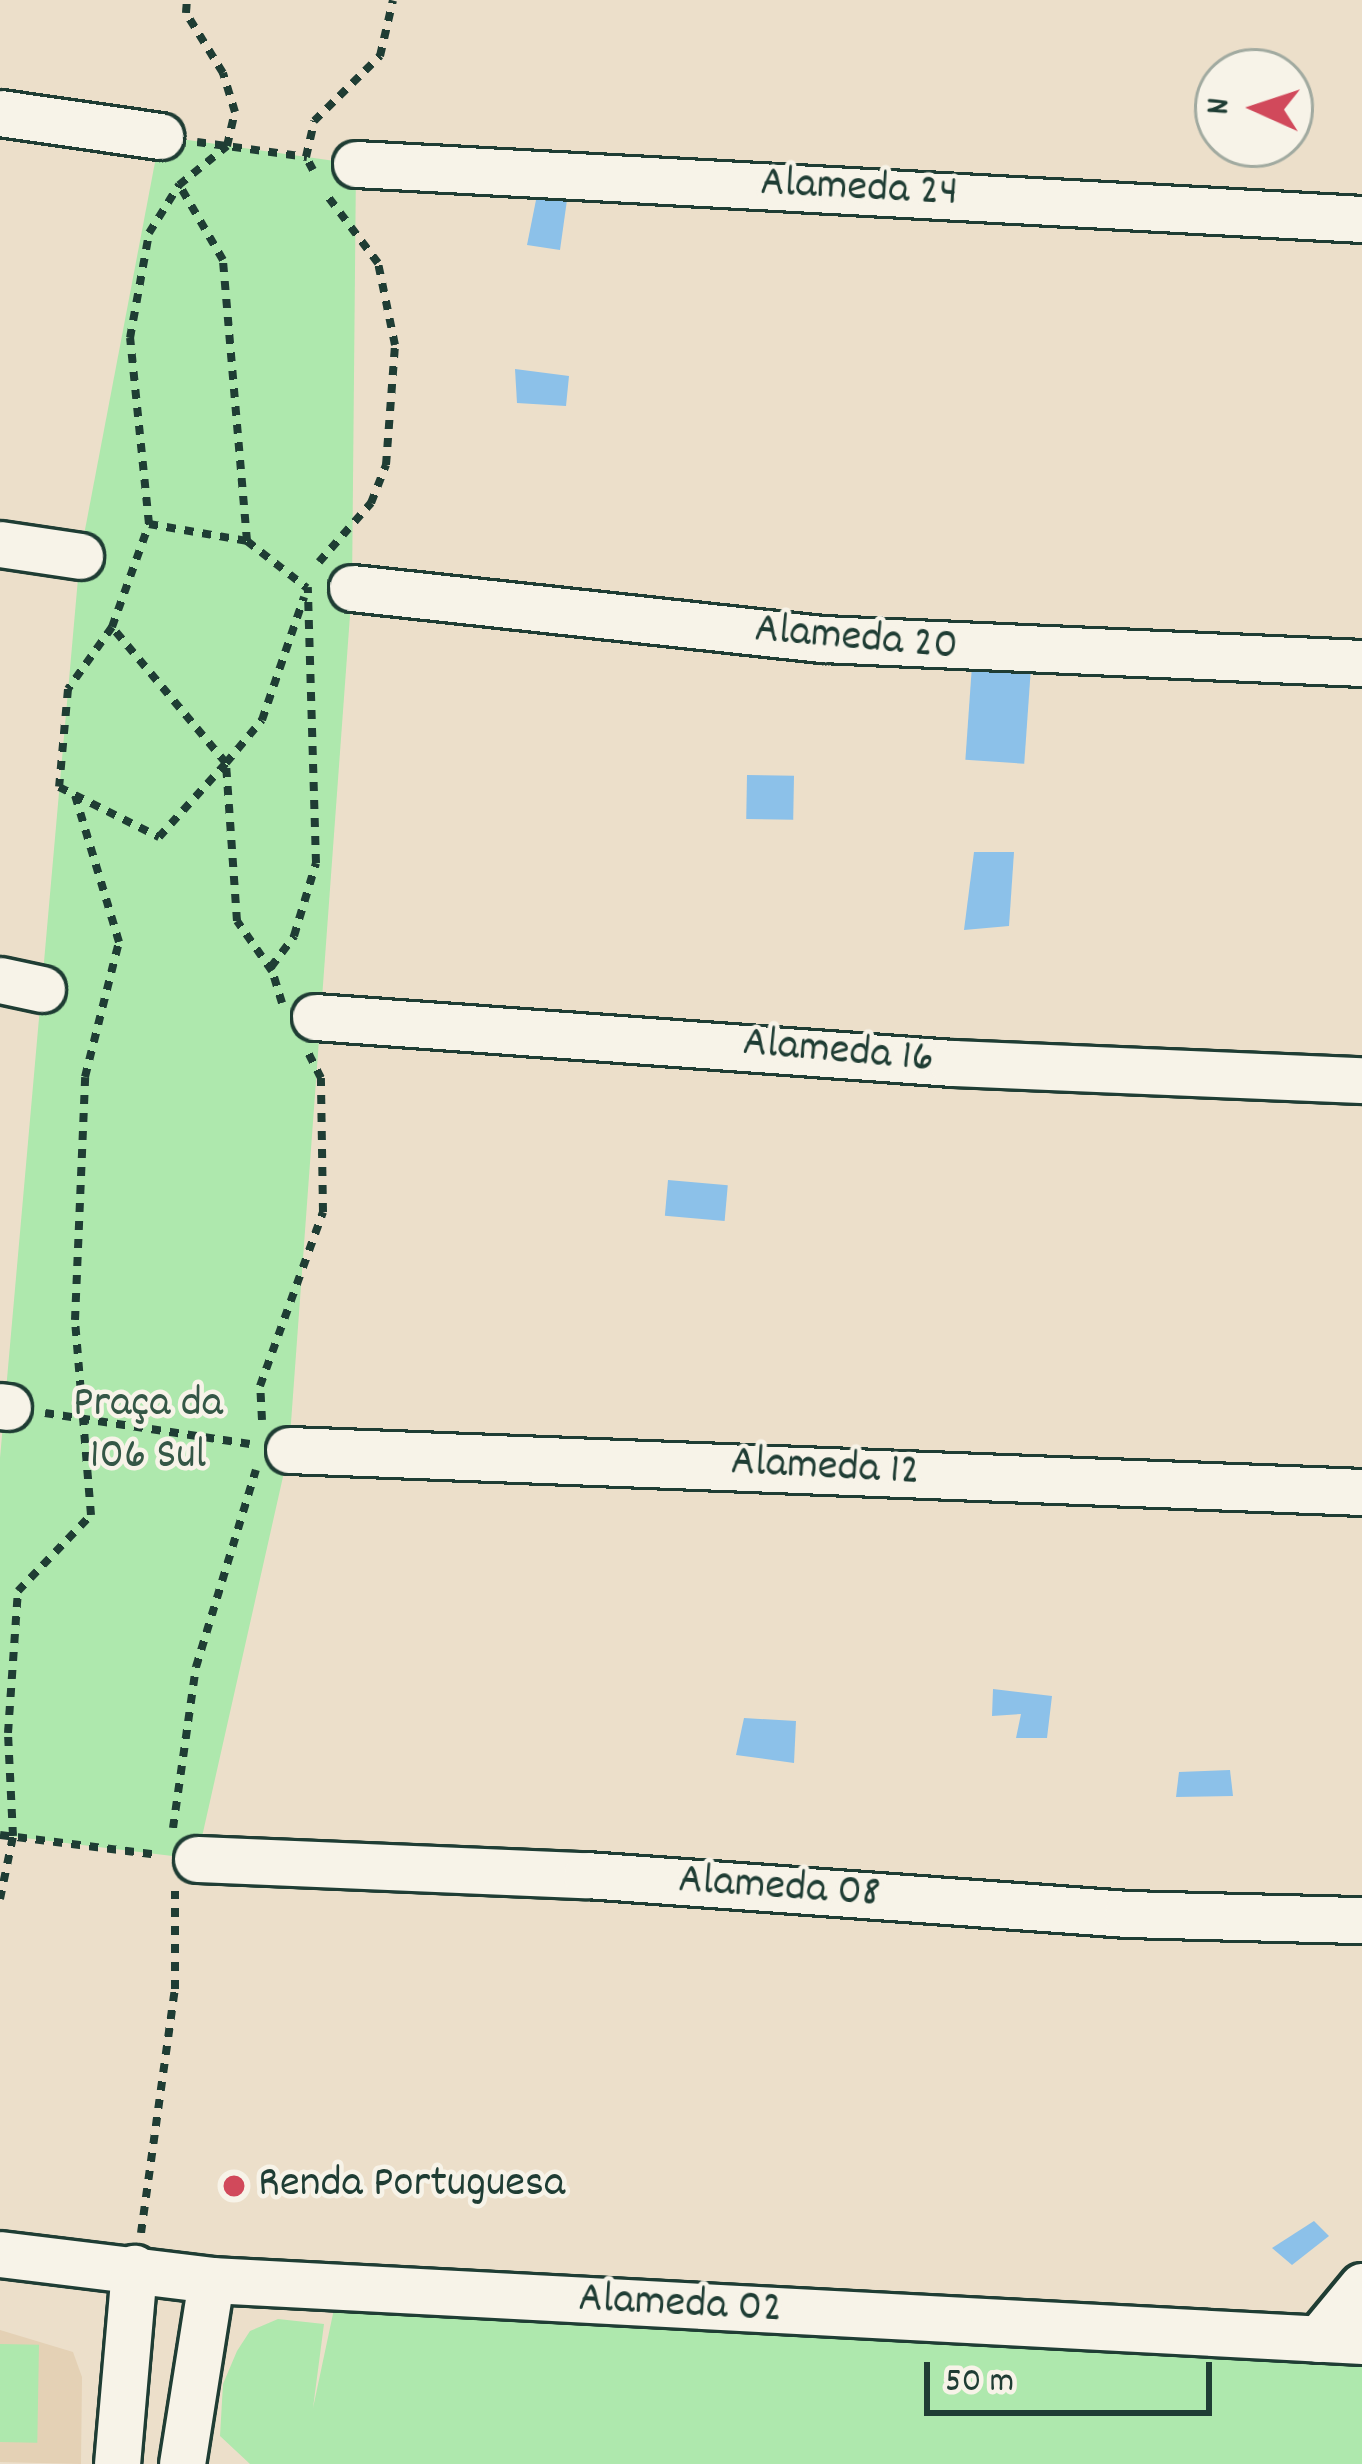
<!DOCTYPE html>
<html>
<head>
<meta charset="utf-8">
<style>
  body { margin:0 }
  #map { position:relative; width:1362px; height:2464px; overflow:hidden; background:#ecdfca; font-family:Dekko,sans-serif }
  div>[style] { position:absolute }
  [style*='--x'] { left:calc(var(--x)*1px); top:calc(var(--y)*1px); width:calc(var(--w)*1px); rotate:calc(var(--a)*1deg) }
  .built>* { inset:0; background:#e4d1b5 }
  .green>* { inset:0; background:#aee8ad; transform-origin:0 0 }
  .water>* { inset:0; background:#8cc1e9; transform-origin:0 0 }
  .path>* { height:8px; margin-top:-4px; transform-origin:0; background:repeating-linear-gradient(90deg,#1f3d34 0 9px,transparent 0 18px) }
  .roads { filter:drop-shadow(3px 0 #1f3d34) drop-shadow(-3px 0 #1f3d34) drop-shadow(0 3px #1f3d34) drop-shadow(0 -3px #1f3d34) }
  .street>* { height:45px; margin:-22.5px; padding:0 22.5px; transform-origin:22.5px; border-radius:22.5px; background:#f7f3e8 }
  .dots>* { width:33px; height:33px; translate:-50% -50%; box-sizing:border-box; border:6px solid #f7f3e8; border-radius:50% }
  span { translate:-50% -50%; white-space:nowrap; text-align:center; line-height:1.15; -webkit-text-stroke:9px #f7f3e8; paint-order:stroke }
  .street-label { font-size:45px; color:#1f3d34 }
  .park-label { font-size:45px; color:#345746 }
  .poi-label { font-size:45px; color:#1f3d34 }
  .left { translate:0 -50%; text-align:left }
  .north { position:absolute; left:1194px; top:48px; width:120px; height:120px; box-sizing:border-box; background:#f7f3e8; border:3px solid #a1aaa0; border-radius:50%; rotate:273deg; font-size:33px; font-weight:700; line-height:48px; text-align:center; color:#1f3d34 }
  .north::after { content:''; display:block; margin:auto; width:42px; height:54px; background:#d1495b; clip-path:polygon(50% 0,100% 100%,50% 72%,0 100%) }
  .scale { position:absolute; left:924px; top:2362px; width:288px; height:54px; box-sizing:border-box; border:6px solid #1f3d34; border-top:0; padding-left:15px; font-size:36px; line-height:42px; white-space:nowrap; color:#1f3d34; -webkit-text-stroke:9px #f7f3e8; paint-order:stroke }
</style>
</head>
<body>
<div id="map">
  <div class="built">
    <div style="clip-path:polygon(0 2330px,73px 2352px,82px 2377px,81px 2464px,0 2462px)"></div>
  </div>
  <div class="green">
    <div style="clip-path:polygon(160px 136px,356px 164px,352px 588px,289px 1450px,197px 1859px,0 1835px,0 1458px,80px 556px)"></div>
    <div style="clip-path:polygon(334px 2309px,1362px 2364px,1362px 2464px,250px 2464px,220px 2436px,223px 2384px,237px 2351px,250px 2331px,278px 2319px,324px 2324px,313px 2408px)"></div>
    <div style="left:0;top:2344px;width:39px;height:98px;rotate:1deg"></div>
  </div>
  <div class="water">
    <div style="clip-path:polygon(536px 200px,567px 200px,560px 250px,527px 245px)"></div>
    <div style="clip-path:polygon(515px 369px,569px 376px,566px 406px,517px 403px)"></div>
    <div style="left:1031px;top:667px;width:97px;height:59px;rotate:94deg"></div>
    <div style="left:747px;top:775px;width:47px;height:44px;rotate:1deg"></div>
    <div style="clip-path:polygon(974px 852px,1014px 852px,1009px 926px,964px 930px)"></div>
    <div style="left:668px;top:1180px;width:60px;height:36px;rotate:5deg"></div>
    <div style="clip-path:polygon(993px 1689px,1052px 1696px,1047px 1738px,1016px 1738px,1021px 1714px,992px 1716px)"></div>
    <div style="clip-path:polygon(744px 1718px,796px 1721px,794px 1763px,736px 1755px)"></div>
    <div style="clip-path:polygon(1230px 1770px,1233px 1796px,1176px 1797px,1179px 1772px)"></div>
    <div style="clip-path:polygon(1314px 2221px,1329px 2236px,1292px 2265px,1272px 2248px)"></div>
  </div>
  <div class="path">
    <div style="--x:197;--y:142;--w:111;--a:7.8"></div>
    <div style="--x:313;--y:170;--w:15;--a:-118"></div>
    <div style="--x:306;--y:157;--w:37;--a:-77"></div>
    <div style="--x:314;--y:121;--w:93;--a:-44.6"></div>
    <div style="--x:380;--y:56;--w:57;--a:-76.9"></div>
    <div style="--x:149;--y:524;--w:99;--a:9.8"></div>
    <div style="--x:247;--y:541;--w:282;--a:-94.9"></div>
    <div style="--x:223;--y:260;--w:86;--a:-120.2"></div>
    <div style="--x:247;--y:541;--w:76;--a:38.1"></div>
    <div style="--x:319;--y:562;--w:79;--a:-48.6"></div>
    <div style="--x:371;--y:503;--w:41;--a:-68.5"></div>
    <div style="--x:386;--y:465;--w:120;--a:-85.7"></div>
    <div style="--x:395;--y:345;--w:84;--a:-101.7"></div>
    <div style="--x:378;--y:263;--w:86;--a:-127"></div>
    <div style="--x:112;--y:627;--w:109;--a:-70.2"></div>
    <div style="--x:149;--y:524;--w:187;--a:-95.8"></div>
    <div style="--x:130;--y:338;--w:107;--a:-79.7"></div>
    <div style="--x:149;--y:233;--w:57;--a:-58"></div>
    <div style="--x:179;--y:185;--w:62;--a:-39.1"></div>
    <div style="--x:227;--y:146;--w:35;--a:-77"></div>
    <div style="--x:235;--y:112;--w:41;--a:-107.1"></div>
    <div style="--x:223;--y:73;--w:70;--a:-121.7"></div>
    <div style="--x:186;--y:13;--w:13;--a:-86"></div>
    <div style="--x:272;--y:971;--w:61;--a:-125"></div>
    <div style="--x:237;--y:921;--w:158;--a:-94"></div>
    <div style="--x:226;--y:763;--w:177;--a:-130"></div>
    <div style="--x:112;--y:627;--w:76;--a:125.4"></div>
    <div style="--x:68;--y:689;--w:98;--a:95.2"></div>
    <div style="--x:59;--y:787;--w:112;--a:26.6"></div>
    <div style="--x:159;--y:837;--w:100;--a:-47.8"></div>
    <div style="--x:226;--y:763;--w:56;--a:-50.1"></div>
    <div style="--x:262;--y:720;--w:130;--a:-71.1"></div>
    <div style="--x:282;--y:1003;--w:38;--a:-107"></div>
    <div style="--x:271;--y:967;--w:39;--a:-53"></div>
    <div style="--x:294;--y:936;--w:76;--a:-73.2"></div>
    <div style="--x:316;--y:863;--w:276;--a:-91.7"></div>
    <div style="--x:45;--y:1413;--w:207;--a:8.6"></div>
    <div style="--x:262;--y:1420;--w:34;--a:-93"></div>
    <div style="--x:260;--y:1386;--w:185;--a:-70.1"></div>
    <div style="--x:323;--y:1212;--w:134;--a:-90.9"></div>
    <div style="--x:321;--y:1078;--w:28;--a:-117"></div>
    <div style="--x:173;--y:1828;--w:163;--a:-81.9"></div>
    <div style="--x:196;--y:1667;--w:206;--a:-73.1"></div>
    <div style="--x:0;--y:1835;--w:160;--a:7.2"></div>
    <div style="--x:0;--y:1899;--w:64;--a:-78.3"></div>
    <div style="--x:13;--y:1836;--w:103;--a:-92.8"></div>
    <div style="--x:8;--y:1733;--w:142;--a:-86"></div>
    <div style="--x:18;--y:1591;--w:105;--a:-46.2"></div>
    <div style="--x:91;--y:1515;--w:196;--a:-94.7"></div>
    <div style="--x:75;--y:1320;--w:243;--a:-87.6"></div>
    <div style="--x:85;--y:1077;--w:139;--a:-75.9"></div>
    <div style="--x:119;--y:942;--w:153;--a:-106.7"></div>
    <div style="--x:141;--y:2233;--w:246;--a:-82.1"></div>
    <div style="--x:175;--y:1989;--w:98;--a:-90"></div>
  </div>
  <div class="roads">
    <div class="street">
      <div style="--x:0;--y:113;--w:162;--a:8.2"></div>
      <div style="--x:356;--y:164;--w:1008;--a:3.13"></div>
      <div style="--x:0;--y:544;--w:81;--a:8.5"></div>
      <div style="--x:352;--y:588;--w:474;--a:6.2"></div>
      <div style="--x:823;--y:639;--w:540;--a:2.55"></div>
      <div style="--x:0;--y:980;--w:43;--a:12.1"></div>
      <div style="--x:315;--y:1017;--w:639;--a:4.13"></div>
      <div style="--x:952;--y:1063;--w:410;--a:2.4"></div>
      <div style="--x:0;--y:1406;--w:8;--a:7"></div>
      <div style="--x:289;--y:1450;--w:1074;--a:2.24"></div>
      <div style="--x:197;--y:1859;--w:389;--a:2.4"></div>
      <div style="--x:586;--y:1875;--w:542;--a:4.12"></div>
      <div style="--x:1127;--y:1914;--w:235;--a:1.5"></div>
      <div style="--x:0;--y:2254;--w:213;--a:7"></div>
      <div style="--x:211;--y:2280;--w:1153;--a:3.03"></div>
      <div style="--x:1318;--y:2339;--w:69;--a:-50.3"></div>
      <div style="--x:117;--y:2464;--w:197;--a:-85"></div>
      <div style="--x:182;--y:2464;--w:186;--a:-81"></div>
    </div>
  </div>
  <div class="dots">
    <div style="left:234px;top:2186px;background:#d1495b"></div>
  </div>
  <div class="street-label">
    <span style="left:859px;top:190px;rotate:3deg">Alameda 24</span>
    <span style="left:856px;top:640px;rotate:5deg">Alameda 20</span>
    <span style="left:838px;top:1053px;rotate:5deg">Alameda 16</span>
    <span style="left:825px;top:1469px;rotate:3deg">Alameda 12</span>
    <span style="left:779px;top:1889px;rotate:4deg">Alameda 08</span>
    <span style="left:680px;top:2306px;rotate:3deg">Alameda 02</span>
  </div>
  <div class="park-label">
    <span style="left:148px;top:1432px">Praça da<br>106 Sul</span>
  </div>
  <div class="poi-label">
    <span class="left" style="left:258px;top:2186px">Renda Portuguesa</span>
  </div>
  <div class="north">N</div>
  <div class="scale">50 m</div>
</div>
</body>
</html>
